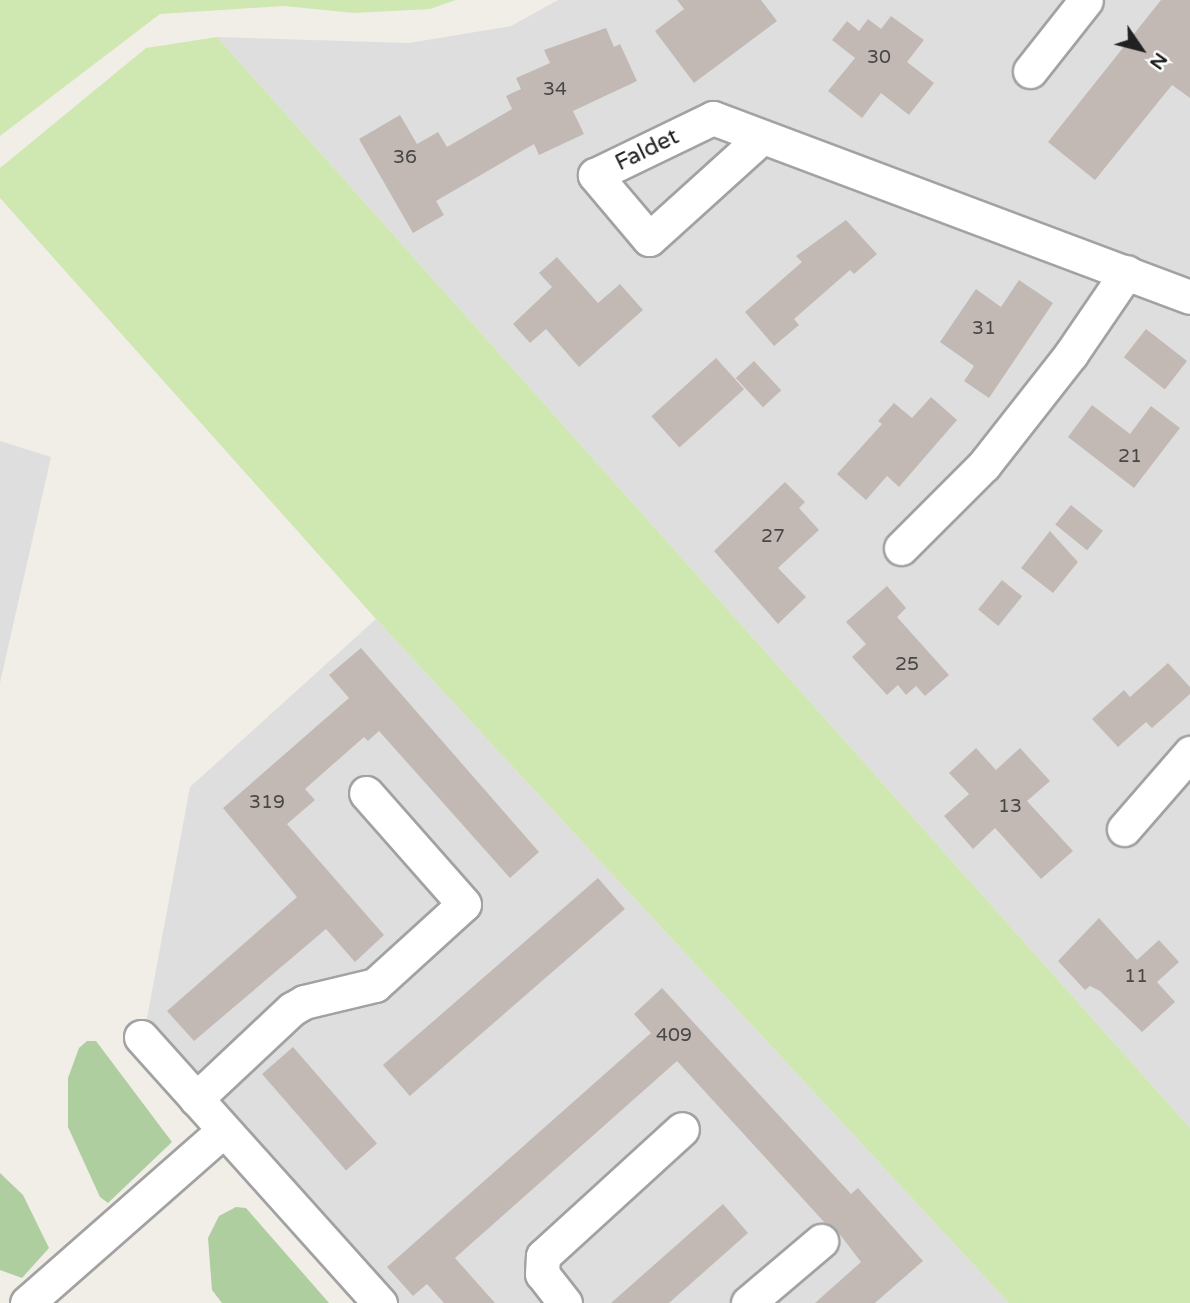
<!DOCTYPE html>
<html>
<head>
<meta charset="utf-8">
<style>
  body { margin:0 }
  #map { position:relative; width:1190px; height:1303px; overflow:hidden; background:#f1eee8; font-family:"Varela Round",sans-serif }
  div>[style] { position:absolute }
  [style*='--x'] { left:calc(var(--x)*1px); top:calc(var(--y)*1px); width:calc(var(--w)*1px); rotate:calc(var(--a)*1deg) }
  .residential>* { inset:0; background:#dfdede }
  .grass>* { inset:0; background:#cfe8b1 }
  .forest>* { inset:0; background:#afce9f }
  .building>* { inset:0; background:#c2b9b5; transform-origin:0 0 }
  .roads { filter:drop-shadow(2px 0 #a2a2a2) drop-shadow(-2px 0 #a2a2a2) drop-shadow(0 2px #a2a2a2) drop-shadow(0 -2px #a2a2a2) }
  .street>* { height:33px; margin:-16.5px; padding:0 16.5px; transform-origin:16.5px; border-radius:16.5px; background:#fff }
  span { translate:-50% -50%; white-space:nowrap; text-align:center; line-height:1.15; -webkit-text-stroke:6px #fff; paint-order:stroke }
  .number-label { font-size:19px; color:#494746 }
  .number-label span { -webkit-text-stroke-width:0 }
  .street-label { font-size:23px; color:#212121 }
  .north { position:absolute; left:1106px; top:14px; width:70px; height:70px; -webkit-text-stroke:5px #fff; paint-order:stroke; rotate:125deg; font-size:19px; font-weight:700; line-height:28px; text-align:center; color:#212121 }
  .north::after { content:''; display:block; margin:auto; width:24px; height:32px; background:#212121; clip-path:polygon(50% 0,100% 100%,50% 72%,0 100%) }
</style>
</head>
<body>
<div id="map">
  <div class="residential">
    <div style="clip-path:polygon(558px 0,1190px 0,1190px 1128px,217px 37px,409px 43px,511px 26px)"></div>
    <div style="clip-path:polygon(0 441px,51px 457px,0 683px)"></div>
    <div style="clip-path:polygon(376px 619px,1009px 1303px,362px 1303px,139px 1061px,190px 787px)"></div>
  </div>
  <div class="grass">
    <div style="clip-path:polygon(0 0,456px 0,430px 9px,354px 13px,284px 6px,160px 14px,0 136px)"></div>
    <div style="clip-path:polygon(217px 37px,1190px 1128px,1190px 1303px,1009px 1303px,376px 619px,0 198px,0 168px,146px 48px)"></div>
  </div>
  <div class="forest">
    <div style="clip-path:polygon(87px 1041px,96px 1041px,172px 1142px,108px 1203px,100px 1197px,68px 1127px,68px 1078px,79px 1048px)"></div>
    <div style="clip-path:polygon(0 1173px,23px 1195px,49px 1248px,22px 1278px,0 1270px)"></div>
    <div style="clip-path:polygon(236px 1207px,246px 1208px,329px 1303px,222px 1303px,212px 1290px,208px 1238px,219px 1216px)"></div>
  </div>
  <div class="building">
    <div style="clip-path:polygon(677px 0,761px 0,777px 21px,694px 83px,655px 31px,684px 9px)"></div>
    <div style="clip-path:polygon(1161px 0,1190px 0,1190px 98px,1172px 85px,1095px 180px,1048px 142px)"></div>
    <div style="clip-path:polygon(891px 16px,924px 40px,907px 62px,934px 83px,909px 115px,881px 93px,862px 118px,828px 91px,855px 58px,832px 40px,847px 21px,859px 31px,868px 19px,881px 29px)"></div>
    <div style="clip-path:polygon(606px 28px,614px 47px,620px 44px,637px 81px,573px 111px,584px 134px,539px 155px,534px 144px,436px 201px,444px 215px,413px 233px,359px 139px,400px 115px,417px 144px,438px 132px,447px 147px,512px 109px,506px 96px,521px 89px,516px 78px,550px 63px,544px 50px)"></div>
    <div style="clip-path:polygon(846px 220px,877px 254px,854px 274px,850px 270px,794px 319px,799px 325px,774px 346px,745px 312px,802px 262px,796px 256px)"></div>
    <div style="clip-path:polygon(557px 257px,598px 303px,620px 284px,643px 310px,579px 367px,546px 329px,530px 343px,513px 324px,552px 287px,539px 273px)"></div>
    <div style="clip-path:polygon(1019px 280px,1053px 303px,989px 398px,964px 381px,974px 366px,940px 342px,976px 289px,1001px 307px)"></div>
    <div style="left:1146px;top:329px;width:52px;height:36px;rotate:38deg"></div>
    <div style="left:716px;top:358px;width:42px;height:87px;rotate:48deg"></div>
    <div style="left:754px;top:361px;width:40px;height:25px;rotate:47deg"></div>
    <div style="clip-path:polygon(931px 397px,957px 420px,899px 487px,887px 476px,866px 500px,837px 474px,882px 424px,878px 421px,894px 403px,912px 418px)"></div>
    <div style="clip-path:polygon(1092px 405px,1130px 434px,1151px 406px,1180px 428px,1134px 488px,1068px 437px)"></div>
    <div style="clip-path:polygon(785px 482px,805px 502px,799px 508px,819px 530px,778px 568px,806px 597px,778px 624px,714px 551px)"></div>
    <div style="left:1071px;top:505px;width:41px;height:25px;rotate:39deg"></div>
    <div style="clip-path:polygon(1050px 531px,1078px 562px,1053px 593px,1021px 568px)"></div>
    <div style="left:1002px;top:580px;width:26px;height:38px;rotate:39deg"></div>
    <div style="clip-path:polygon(887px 586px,906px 608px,897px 617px,949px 675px,925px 696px,916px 686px,906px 695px,898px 685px,887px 695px,852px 657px,866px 644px,846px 622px)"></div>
    <div style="clip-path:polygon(361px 648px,539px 852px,510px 878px,379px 731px,368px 741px,364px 737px,305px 789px,315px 800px,287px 824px,384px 935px,355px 962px,326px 929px,194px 1041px,167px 1011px,297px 897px,223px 808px,349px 698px,329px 675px)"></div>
    <div style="clip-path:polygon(1168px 663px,1190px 687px,1190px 694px,1152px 728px,1146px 722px,1118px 747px,1092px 719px,1124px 690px,1130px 697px)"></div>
    <div style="clip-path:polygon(976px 748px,996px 770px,1020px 748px,1050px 781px,1027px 801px,1073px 851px,1041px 879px,995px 828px,973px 849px,944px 816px,969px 794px,949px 773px)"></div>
    <div style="left:598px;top:878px;width:41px;height:285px;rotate:49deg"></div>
    <div style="clip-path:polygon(1099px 918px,1137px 960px,1159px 940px,1179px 962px,1157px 982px,1175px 1002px,1142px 1032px,1100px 991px,1090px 986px,1085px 990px,1058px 961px)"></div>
    <div style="clip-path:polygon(662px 988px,851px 1194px,858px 1188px,923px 1261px,875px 1303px,815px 1303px,861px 1262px,835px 1228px,825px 1223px,677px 1061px,455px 1258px,495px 1303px,444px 1303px,427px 1284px,413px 1296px,387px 1267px,651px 1033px,634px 1014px)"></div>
    <div style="left:293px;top:1047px;width:128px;height:41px;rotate:49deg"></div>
    <div style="clip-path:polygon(723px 1204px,748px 1233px,669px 1303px,611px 1303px)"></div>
  </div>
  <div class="roads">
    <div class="street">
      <div style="--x:1030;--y:71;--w:90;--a:-51.7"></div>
      <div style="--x:762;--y:137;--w:152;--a:137.9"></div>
      <div style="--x:649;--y:239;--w:84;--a:-130.2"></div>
      <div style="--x:595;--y:175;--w:131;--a:-25.8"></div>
      <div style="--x:713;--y:118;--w:509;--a:20.57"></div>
      <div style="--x:901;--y:548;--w:117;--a:-45"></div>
      <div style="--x:984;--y:465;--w:141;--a:-51.9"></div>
      <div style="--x:1071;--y:354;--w:99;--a:-55.7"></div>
      <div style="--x:1124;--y:829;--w:101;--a:-49"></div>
      <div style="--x:141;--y:1037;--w:358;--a:48.1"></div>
      <div style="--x:196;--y:1099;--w:132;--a:-43.2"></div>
      <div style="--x:292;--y:1009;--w:14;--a:-30"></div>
      <div style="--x:304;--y:1002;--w:73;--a:-13.5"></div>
      <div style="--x:375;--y:985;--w:120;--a:-42.3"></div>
      <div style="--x:464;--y:904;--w:148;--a:-131.4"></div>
      <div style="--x:27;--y:1303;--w:262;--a:-41.3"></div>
      <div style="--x:565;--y:1303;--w:37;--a:-128"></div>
      <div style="--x:542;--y:1274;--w:18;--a:-87"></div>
      <div style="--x:543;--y:1256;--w:188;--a:-42.4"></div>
      <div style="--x:748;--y:1303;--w:96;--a:-40.3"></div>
    </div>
  </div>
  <div class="number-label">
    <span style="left:879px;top:58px">30</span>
    <span style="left:555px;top:90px">34</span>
    <span style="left:405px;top:158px">36</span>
    <span style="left:984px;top:329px">31</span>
    <span style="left:1130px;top:457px">21</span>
    <span style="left:773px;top:537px">27</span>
    <span style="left:907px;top:665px">25</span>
    <span style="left:267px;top:803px">319</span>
    <span style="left:1010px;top:807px">13</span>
    <span style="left:1136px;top:977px">11</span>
    <span style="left:674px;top:1036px">409</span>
  </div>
  <div class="street-label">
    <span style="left:647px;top:150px;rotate:-26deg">Faldet</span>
  </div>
  <div class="north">N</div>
</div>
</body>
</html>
